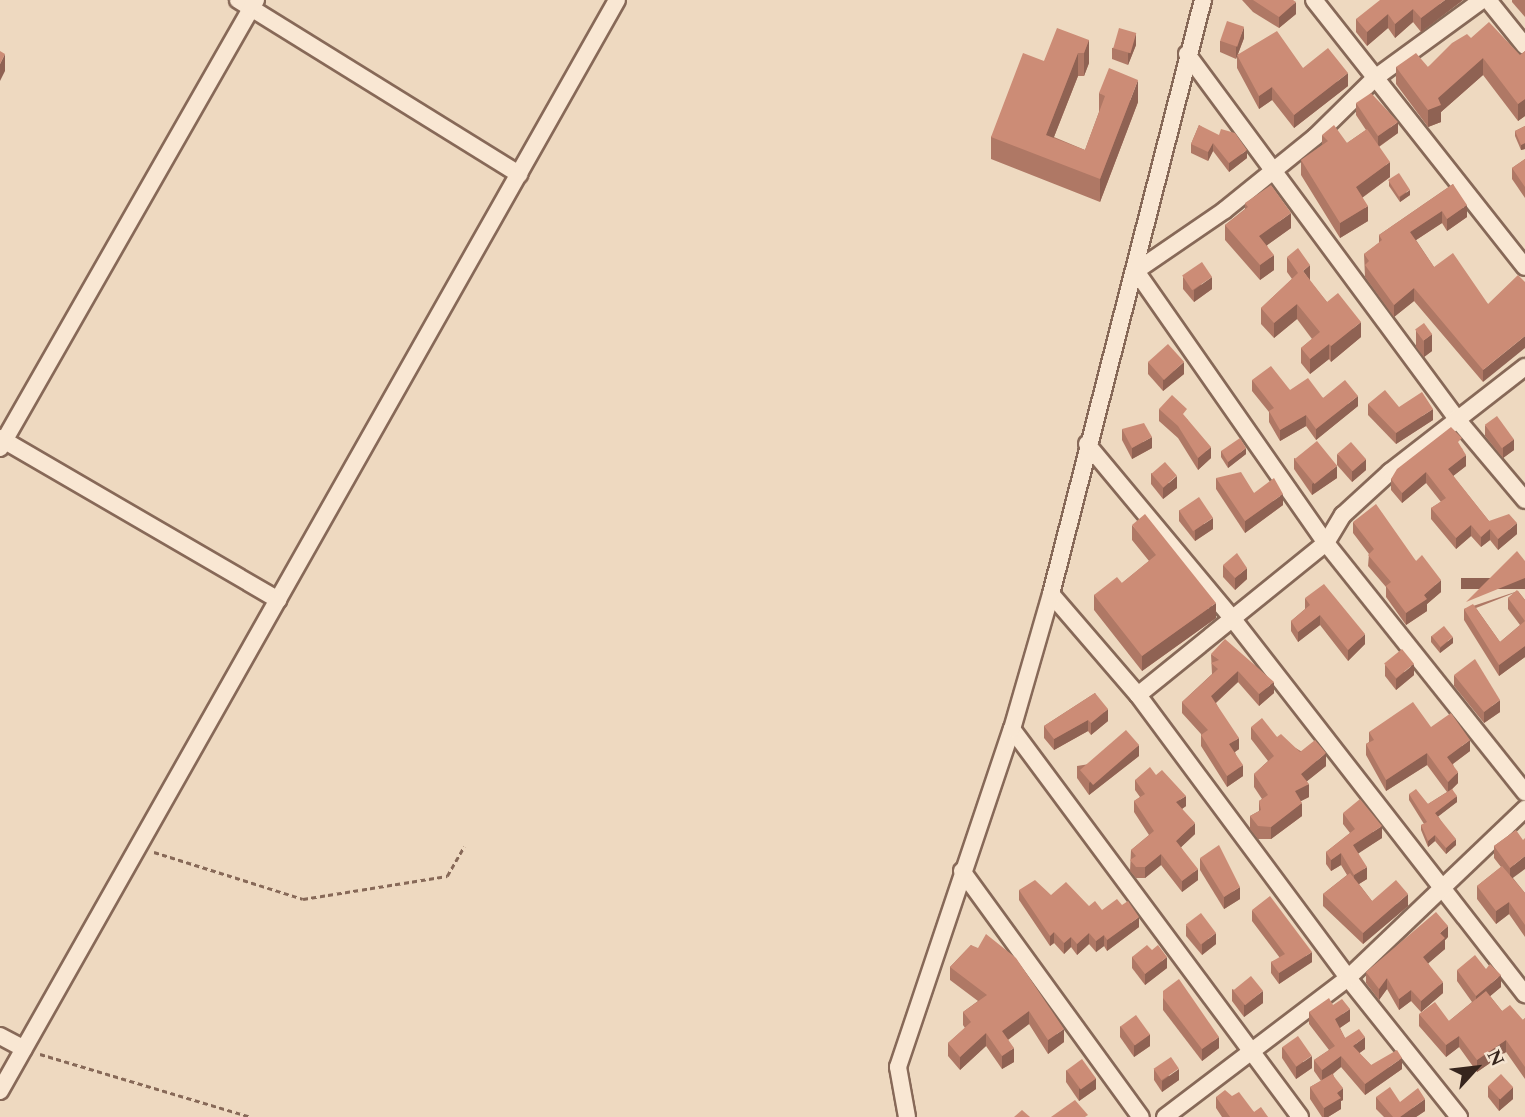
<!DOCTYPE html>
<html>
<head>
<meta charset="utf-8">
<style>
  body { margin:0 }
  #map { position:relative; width:1525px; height:1117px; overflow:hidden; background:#eed9c0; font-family:Spectral,serif }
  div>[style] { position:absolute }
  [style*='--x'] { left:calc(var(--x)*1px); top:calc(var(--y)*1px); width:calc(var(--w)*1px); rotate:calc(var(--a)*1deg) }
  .path>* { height:2.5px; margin-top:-1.25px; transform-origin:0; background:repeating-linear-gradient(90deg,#876958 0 5px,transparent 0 8.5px) }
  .roads { filter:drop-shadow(2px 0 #876958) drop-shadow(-2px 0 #876958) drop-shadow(0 2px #876958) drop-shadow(0 -2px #876958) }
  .minor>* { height:16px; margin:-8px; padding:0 8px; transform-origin:8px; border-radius:8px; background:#f9e7d3 }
  .wall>* { inset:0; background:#af7865 }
  .shaded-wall>* { inset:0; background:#8f6253; transform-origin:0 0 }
  .building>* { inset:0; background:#cc8c76; transform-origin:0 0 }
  span { translate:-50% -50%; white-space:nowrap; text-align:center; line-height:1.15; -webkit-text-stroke:5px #f5e4d0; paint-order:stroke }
  .north { position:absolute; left:1441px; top:1033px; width:70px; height:70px; -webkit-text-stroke:5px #f5e4d0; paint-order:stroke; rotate:63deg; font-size:19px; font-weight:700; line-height:28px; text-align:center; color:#36251d }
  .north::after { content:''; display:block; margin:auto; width:24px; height:32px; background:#36251d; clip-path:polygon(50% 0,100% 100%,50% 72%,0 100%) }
</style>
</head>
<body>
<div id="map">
  <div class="path">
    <div style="--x:154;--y:852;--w:156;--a:17.5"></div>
    <div style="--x:303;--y:899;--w:146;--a:-9.1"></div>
    <div style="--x:447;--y:876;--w:34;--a:-60"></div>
    <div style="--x:40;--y:1054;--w:221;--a:16.6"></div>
  </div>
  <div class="roads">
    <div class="minor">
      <div style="--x:238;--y:0;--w:331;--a:31.8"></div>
      <div style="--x:1314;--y:0;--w:340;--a:51.7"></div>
      <div style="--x:1482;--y:0;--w:132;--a:143.9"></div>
      <div style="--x:1375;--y:78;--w:84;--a:135.5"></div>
      <div style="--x:1315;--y:137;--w:116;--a:141"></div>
      <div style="--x:1225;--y:210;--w:108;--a:145.6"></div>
      <div style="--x:1136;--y:271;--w:332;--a:55.1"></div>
      <div style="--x:1326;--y:543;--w:319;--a:51.4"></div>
      <div style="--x:1488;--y:0;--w:59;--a:51.2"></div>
      <div style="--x:1187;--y:54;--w:453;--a:53.5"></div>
      <div style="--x:1456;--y:418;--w:107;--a:49.9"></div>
      <div style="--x:0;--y:438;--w:322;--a:30.2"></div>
      <div style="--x:1087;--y:444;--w:226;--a:50.2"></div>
      <div style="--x:1232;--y:618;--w:477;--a:52.1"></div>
      <div style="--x:0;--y:448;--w:516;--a:-60.26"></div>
      <div style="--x:1051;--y:594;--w:133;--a:49.3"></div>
      <div style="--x:1138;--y:695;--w:352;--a:53.4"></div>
      <div style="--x:1348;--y:978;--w:178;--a:51.4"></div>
      <div style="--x:1138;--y:695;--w:242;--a:-39"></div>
      <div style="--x:1326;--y:543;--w:33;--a:-59"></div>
      <div style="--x:1343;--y:515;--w:64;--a:-42.5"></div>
      <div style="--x:1390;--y:472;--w:171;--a:-37.9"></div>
      <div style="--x:1012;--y:729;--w:483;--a:53.4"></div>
      <div style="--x:962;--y:871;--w:304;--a:54"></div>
      <div style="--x:0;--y:1036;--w:27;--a:28"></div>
      <div style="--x:0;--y:1091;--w:1253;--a:-60.51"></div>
      <div style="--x:907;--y:1117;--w:51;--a:-100.2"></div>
      <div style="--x:898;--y:1067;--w:357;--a:-71.4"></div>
      <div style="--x:1012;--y:729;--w:141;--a:-73.9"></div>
      <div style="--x:1051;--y:594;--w:613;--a:-75.65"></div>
      <div style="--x:1165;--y:1117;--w:230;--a:-37.2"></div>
      <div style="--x:1348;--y:978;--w:245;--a:-43.7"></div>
    </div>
  </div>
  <div class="wall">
    <div style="clip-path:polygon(1242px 0,1293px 0,1296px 14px,1279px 28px,1253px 12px)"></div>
    <div style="clip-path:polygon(1463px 0,1421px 32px,1413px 22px,1395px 38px,1388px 28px,1367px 46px,1356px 32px,1356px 19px)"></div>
    <div style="clip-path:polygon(1512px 0,1525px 0,1525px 17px,1512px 2px)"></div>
    <div style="clip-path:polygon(1244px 38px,1238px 54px,1303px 68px,1348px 86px,1294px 128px,1272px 100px,1259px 109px,1237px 68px,1237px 56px,1236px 59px,1220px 52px,1220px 41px)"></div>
    <div style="clip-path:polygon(1471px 38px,1520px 55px,1525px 51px,1525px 116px,1518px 121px,1483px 75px,1441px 112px,1441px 122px,1428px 127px,1396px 84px,1396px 67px,1428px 67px)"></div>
    <div style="clip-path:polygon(1089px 40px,1089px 63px,1084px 76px,1078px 76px,1054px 137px,1085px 150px,1099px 112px,1099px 93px,1138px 102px,1100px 202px,991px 159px,991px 137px,1044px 61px)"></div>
    <div style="clip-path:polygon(1136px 45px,1128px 65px,1112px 59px,1112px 48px)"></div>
    <div style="clip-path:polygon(1356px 103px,1398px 133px,1379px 147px,1390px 177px,1362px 198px,1368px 221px,1340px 238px,1301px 175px,1301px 160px,1322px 145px,1322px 135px,1347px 143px,1366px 130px,1356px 115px)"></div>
    <div style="clip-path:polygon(1199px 125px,1247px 158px,1229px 172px,1213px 151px,1208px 161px,1191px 153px,1191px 144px)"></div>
    <div style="clip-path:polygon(1525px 126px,1525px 149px,1521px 150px,1515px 136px,1515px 131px)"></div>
    <div style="clip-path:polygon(1525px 159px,1525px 198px,1512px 179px,1512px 168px)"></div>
    <div style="clip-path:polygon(1389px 181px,1410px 195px,1400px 202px,1389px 186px)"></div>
    <div style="clip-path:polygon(1453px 184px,1467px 217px,1447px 231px,1442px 223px,1416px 240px,1434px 267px,1488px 304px,1483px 382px,1414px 301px,1394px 317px,1365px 277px,1364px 254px,1379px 243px,1379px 235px)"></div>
    <div style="clip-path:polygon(1245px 203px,1291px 228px,1267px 245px,1274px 270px,1260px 280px,1225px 240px,1225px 225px,1245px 209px)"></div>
    <div style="clip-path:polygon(1287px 257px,1310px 281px,1327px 302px,1361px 337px,1331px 362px,1329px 359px,1310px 374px,1301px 363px,1301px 348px,1312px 339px,1297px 319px,1274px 338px,1261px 324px,1261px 308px,1292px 279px,1287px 272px)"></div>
    <div style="clip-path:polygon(1183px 277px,1212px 289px,1194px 302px,1183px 289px)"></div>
    <div style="clip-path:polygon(1416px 330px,1432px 351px,1424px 357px,1416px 347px)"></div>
    <div style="clip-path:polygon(1148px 362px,1184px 374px,1163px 391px,1148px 374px)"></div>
    <div style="clip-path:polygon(1252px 380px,1290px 390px,1358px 406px,1316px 440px,1306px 426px,1280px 441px,1269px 422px,1269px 412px,1252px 391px)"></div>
    <div style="clip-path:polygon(1368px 404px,1399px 407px,1433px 420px,1396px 444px,1368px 415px)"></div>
    <div style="clip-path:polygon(1159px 409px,1187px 419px,1211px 458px,1198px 470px,1178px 438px,1159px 421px)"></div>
    <div style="clip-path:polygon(1485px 425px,1514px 450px,1503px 458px,1485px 436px)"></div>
    <div style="clip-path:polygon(1122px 429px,1152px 448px,1132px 459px,1122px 440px)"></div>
    <div style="clip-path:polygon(1462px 448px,1466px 466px,1453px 476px,1489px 521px,1517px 534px,1498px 550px,1490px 540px,1481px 547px,1471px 536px,1456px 549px,1431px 519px,1431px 508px,1441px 502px,1426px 483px,1402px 503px,1391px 490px,1391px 479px)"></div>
    <div style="clip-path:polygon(1221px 451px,1246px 454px,1228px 468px,1221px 457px)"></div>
    <div style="clip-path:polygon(1337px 454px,1366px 470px,1352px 482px,1337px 465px)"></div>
    <div style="clip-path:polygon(1294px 458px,1337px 478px,1312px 495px,1294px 469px)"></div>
    <div style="clip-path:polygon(1151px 473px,1177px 488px,1163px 499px,1151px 484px)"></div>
    <div style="clip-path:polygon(1216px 478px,1254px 493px,1283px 505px,1245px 533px,1216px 489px)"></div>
    <div style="clip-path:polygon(1179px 510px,1213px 529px,1195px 541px,1179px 521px)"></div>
    <div style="clip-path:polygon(1353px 522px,1416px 561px,1441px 592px,1427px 604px,1427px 611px,1406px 625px,1386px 597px,1386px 587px,1368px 566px,1369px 554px,1353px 533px)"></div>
    <div style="clip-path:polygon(1132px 525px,1216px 618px,1142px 671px,1094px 610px,1094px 595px,1122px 583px,1149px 561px,1132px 540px)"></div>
    <div style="clip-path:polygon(1223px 565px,1247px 579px,1235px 590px,1223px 577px)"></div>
    <div style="clip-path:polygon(evenodd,1518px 591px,1525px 600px,1525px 657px,1499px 676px,1464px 620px,1464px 609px,1518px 591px,1514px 593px,1508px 598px,1508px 609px,1520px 625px,1500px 642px,1476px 608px,1514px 593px)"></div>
    <div style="clip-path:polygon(1305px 598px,1365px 644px,1348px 661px,1320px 625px,1298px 642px,1291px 631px,1291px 621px,1305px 609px)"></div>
    <div style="clip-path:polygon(1431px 636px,1453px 643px,1440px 653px,1431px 642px)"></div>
    <div style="clip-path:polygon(1211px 654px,1274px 693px,1259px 706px,1238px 682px,1216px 703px,1239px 749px,1235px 752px,1243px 776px,1227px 787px,1201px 746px,1201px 734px,1182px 713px,1182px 702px,1212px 674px)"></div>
    <div style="clip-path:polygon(1385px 665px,1414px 675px,1396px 690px,1385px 676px)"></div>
    <div style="clip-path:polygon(1454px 675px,1500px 712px,1484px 723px,1454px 686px)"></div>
    <div style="clip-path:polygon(1095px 693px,1108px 721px,1091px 735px,1088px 731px,1054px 750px,1044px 738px,1044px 726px)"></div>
    <div style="clip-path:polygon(1251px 727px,1277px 737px,1326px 766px,1307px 781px,1309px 797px,1301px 801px,1302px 816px,1271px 839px,1258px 839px,1250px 829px,1250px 816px,1259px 811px,1259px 801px,1262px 799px,1254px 787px,1254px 774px,1268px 761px,1251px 739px)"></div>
    <div style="clip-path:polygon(1431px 727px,1470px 751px,1453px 764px,1458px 783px,1452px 789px,1457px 802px,1438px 816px,1456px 845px,1446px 854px,1435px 841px,1428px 847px,1421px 830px,1421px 825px,1424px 824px,1409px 800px,1409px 794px,1428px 804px,1447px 792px,1427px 765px,1386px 791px,1366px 755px,1366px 744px,1369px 742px,1369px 732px)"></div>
    <div style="clip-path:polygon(1139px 756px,1089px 795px,1077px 778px,1077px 766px)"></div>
    <div style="clip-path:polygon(1156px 775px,1186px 806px,1182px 809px,1195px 834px,1181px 847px,1198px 880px,1182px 892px,1161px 865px,1145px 878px,1136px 878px,1130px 871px,1131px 850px,1149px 835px,1134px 812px,1134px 801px,1140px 797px,1135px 790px,1135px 780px)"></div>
    <div style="clip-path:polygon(1343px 813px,1382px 838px,1358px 853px,1367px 879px,1359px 884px,1372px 901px,1408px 906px,1363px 944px,1323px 906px,1323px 894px,1347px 875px,1341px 865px,1331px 871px,1326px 864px,1326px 852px,1350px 833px,1343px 824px)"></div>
    <div style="clip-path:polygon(1516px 830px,1513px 878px,1525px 893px,1525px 937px,1509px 914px,1496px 924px,1477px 899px,1477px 886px,1501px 867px,1494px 858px,1494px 846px)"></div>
    <div style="clip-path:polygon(1200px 858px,1240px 899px,1224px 909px,1200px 870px)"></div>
    <div style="clip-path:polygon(1019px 890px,1102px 910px,1139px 927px,1107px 951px,1104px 946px,1096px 952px,1089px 944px,1077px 955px,1071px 947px,1064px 954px,1054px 943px,1050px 946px,1019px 900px)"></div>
    <div style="clip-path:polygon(1252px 910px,1312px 962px,1279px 984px,1271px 973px,1271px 962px,1280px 958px,1252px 921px)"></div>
    <div style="clip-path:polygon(1186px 925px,1216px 944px,1202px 955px,1186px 936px)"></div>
    <div style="clip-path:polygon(1448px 937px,1445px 940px,1445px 949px,1428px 963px,1443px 993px,1421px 1012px,1411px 1001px,1399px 1010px,1387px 989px,1379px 1000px,1366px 983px,1366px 972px)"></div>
    <div style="clip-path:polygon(971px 945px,1064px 1042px,1048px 1054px,1029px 1024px,1008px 1040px,1014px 1062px,1002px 1069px,986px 1046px,960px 1070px,948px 1056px,948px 1043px,965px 1028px,963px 1025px,963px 1012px,978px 1001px,950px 980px,950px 967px)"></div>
    <div style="clip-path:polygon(1152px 950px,1167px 968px,1145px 985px,1132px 968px,1132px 957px)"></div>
    <div style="clip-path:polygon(1457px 970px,1501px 987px,1490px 996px,1502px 1011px,1523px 1020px,1525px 1018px,1525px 1079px,1506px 1052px,1477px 1072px,1459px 1047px,1446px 1057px,1419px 1026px,1419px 1014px,1449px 1021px,1472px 1002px,1457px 981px)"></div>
    <div style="clip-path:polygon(1232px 989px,1263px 1003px,1244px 1017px,1232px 1001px)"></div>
    <div style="clip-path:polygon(1163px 991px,1219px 1048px,1202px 1061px,1163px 1010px)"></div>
    <div style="clip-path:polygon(1333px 1005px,1350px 1021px,1340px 1028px,1345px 1038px,1365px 1049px,1359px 1053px,1371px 1065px,1402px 1069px,1365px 1095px,1341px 1067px,1333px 1074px,1343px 1100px,1341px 1101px,1341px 1109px,1328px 1117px,1322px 1117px,1310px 1099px,1310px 1087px,1321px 1081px,1314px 1071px,1314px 1060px,1329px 1050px,1309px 1024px,1309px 1012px)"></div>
    <div style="clip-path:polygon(1120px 1026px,1150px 1046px,1134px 1057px,1120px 1037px)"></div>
    <div style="clip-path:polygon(1282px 1047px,1312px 1068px,1296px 1079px,1282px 1058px)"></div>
    <div style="clip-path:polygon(1154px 1069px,1179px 1080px,1162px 1092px,1154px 1080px)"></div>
    <div style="clip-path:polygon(1066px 1070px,1096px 1089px,1079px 1101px,1066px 1082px)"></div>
    <div style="clip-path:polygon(1488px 1086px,1513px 1099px,1499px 1111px,1488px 1097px)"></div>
    <div style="clip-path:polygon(1232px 1096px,1254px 1112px,1268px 1117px,1222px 1117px,1216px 1108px,1216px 1097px)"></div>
    <div style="clip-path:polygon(1376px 1097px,1425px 1111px,1416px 1117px,1384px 1117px,1376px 1109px)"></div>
  </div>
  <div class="shaded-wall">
    <div style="clip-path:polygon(1445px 0,1463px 0,1421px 32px,1421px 18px)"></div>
    <div style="clip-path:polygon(1296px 2px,1296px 14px,1279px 28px,1279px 17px)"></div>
    <div style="clip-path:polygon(1413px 9px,1413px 22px,1395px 38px,1395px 24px)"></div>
    <div style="clip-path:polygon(1388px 14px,1388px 28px,1367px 46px,1367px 32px)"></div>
    <div style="clip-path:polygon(1244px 27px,1244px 38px,1236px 59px,1236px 47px)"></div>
    <div style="clip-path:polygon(1136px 33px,1136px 45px,1128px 65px,1128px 54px)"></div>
    <div style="clip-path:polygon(1089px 40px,1089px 63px,1084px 76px,1084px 53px)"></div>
    <div style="clip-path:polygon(1078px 53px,1078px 76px,1046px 157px,1046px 135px)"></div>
    <div style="clip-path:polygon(5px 54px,5px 71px,0 81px,0 64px)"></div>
    <div style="clip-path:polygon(1483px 58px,1483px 75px,1441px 112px,1441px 122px,1428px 127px,1428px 110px,1438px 98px)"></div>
    <div style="clip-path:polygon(1348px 73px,1348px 86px,1294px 128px,1294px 115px)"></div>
    <div style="clip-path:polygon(1138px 80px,1138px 102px,1100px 202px,1100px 179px)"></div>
    <div style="clip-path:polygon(1272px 87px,1272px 100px,1259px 109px,1259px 96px)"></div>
    <div style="clip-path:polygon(1525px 99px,1525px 116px,1518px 121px,1518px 104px)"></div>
    <div style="clip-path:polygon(1398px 122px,1398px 133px,1378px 147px,1378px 136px)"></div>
    <div style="clip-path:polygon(1213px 143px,1213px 151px,1208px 161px,1208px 152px)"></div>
    <div style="clip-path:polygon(1525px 143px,1525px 149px,1521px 150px,1521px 145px)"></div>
    <div style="clip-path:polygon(1247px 150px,1247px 158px,1229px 172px,1229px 163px)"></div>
    <div style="clip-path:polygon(1390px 162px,1390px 177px,1356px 202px,1356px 187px)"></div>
    <div style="clip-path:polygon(1410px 190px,1410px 195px,1400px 202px,1400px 197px)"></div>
    <div style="clip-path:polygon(1467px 205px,1467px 217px,1447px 231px,1447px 219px)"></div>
    <div style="clip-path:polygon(1368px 206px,1368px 221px,1340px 238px,1340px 223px)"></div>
    <div style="clip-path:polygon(1442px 211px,1442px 223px,1410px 244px,1410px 232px)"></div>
    <div style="clip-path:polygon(1291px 213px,1291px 228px,1259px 251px,1259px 236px)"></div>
    <div style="clip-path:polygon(1274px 255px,1274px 270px,1260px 280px,1260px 265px)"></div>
    <div style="clip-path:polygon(1310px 265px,1310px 281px,1303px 271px)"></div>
    <div style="clip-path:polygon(1212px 277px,1212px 289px,1194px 302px,1194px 290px)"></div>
    <div style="clip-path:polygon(1414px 288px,1414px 301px,1394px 317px,1394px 305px)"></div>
    <div style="clip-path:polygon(1297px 304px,1297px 319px,1274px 338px,1274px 323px)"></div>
    <div style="clip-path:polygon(1361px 322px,1361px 337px,1331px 362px,1331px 346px)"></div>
    <div style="clip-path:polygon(1432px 334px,1432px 351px,1424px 357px,1424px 340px)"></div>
    <div style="clip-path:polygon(1525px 336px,1525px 348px,1483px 382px,1483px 370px)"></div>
    <div style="clip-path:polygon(1329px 344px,1329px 359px,1310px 374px,1310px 359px)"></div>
    <div style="clip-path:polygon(1184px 362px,1184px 374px,1163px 391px,1163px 380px)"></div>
    <div style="clip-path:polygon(1358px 396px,1358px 406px,1316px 440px,1316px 429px)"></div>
    <div style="clip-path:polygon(1433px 409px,1433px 420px,1396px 444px,1396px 433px)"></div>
    <div style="clip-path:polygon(1306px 415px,1306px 426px,1280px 441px,1280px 430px)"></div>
    <div style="clip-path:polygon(1152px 437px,1152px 448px,1132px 459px,1132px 448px)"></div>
    <div style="clip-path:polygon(1514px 439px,1514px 450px,1503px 458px,1503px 447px)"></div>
    <div style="clip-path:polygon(1211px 447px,1211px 458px,1198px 470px,1198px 458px)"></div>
    <div style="clip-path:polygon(1246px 448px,1246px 454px,1228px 468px,1228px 462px)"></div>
    <div style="clip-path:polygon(1466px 455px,1466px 466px,1448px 480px,1448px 469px)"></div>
    <div style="clip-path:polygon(1366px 459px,1366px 470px,1352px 482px,1352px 471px)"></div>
    <div style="clip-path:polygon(1337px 466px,1337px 478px,1312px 495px,1312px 484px)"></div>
    <div style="clip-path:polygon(1426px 472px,1426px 483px,1402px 503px,1402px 493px)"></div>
    <div style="clip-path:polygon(1177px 476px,1177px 488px,1163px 499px,1163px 488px)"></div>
    <div style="clip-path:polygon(1283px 494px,1283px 505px,1245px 533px,1245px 521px)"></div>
    <div style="clip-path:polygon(1213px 518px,1213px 529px,1195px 541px,1195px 530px)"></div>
    <div style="clip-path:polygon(1517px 523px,1517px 534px,1498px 550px,1498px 539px)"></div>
    <div style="clip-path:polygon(1471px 525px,1471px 536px,1456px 549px,1456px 538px)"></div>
    <div style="clip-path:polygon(1490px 529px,1490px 540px,1481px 547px,1481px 537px)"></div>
    <div style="clip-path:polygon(1247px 568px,1247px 579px,1235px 590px,1235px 578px)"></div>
    <div style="left:1525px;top:578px;width:11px;height:64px;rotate:90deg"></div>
    <div style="clip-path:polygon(1441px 580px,1441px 592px,1427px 604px,1427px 611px,1406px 625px,1406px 613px,1424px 595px)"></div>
    <div style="clip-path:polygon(1216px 603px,1216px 618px,1142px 671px,1142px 656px)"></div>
    <div style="clip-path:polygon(1320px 615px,1320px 625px,1298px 642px,1298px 632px)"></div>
    <div style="clip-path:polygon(1365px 634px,1365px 644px,1348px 661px,1348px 650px)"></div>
    <div style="clip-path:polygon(1453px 637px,1453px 643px,1440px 653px,1440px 648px)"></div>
    <div style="clip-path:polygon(1525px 646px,1525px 657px,1499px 676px,1499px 665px)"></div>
    <div style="clip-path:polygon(1414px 664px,1414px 675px,1396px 690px,1396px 679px)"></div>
    <div style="clip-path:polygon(1238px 671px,1238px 682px,1211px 707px,1211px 696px)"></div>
    <div style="clip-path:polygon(1274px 682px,1274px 693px,1259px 706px,1259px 694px)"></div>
    <div style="clip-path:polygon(1500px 700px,1500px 712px,1484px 723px,1484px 712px)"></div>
    <div style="clip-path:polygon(1108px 709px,1108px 721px,1091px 735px,1091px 723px)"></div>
    <div style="clip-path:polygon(1088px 720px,1088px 731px,1054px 750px,1054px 739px)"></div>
    <div style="clip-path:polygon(1239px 738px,1239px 749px,1229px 756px,1229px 744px)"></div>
    <div style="clip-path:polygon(1470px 740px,1470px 751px,1447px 768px,1447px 757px)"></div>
    <div style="clip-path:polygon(1139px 745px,1139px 756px,1089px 795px,1089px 783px)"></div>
    <div style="clip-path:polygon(1326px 753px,1326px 766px,1301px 786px,1301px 774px)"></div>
    <div style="clip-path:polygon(1427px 753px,1427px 765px,1386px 791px,1386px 780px)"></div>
    <div style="clip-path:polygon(1243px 765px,1243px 776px,1227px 787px,1227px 776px)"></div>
    <div style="clip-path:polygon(1458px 772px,1458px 783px,1448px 793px,1448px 782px)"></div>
    <div style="clip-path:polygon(1309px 784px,1309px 797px,1295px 804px,1295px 791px)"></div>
    <div style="clip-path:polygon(1186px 796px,1186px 806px,1176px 813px,1176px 802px)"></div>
    <div style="clip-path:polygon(1457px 796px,1457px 802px,1435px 819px,1435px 813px)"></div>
    <div style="clip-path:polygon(1302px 803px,1302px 816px,1271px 839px,1271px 827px)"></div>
    <div style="clip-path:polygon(1195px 823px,1195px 834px,1176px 852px,1176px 841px)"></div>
    <div style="clip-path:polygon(1382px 826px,1382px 838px,1353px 857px,1353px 845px)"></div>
    <div style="clip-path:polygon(1435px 835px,1435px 841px,1428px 847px,1428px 841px)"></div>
    <div style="clip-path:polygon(1456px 839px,1456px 845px,1446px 854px,1446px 848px)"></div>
    <div style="clip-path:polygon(1341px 853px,1341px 865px,1331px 871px,1331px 860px)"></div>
    <div style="clip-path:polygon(1161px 854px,1161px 865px,1145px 878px,1145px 867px)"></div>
    <div style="clip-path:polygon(1525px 856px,1525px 869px,1510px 880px,1510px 868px)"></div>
    <div style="clip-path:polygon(1367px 867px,1367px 879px,1354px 887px,1354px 875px)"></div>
    <div style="clip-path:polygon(1198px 869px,1198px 880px,1182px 892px,1182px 881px)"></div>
    <div style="clip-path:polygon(1240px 887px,1240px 899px,1224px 909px,1224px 897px)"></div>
    <div style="clip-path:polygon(1408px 894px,1408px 906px,1363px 944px,1363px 933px)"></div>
    <div style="clip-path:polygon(1509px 902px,1509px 914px,1496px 924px,1496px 911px)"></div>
    <div style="clip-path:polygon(1139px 917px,1139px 927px,1107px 951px,1107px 940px)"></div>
    <div style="clip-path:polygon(1448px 926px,1448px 937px,1445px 940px,1445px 949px,1423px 968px,1423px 957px,1440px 933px)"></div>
    <div style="clip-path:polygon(1054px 932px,1054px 943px,1050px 946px,1050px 936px)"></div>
    <div style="clip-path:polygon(1089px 933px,1089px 944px,1077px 955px,1077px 944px)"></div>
    <div style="clip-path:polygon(1216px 933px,1216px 944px,1202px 955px,1202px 944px)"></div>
    <div style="clip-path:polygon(1104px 935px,1104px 946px,1096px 952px,1096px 941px)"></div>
    <div style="clip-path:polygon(1071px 937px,1071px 947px,1064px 954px,1064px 943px)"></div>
    <div style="clip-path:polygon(1312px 952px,1312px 962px,1279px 984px,1279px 973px)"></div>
    <div style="clip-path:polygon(1167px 957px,1167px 968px,1145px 985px,1145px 974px)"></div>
    <div style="clip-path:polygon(1501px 975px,1501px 987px,1476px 1008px,1476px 996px)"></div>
    <div style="clip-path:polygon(1387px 978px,1387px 989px,1379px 1000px,1379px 989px)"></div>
    <div style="clip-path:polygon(1443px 982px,1443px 993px,1421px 1012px,1421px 1001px)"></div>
    <div style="clip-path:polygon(1411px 990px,1411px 1001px,1399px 1010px,1399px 999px)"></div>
    <div style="clip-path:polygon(1263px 991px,1263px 1003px,1244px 1017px,1244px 1005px)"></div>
    <div style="clip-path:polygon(1350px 1009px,1350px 1021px,1335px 1031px,1335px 1019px)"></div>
    <div style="clip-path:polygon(1029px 1011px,1029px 1024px,1002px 1044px,1002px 1031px)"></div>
    <div style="clip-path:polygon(1064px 1029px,1064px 1042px,1048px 1054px,1048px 1040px)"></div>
    <div style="clip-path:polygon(986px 1033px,986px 1046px,960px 1070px,960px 1057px)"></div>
    <div style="clip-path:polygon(1150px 1034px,1150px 1046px,1134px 1057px,1134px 1045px)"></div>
    <div style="clip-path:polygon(1459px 1036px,1459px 1047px,1446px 1057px,1446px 1045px)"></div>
    <div style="clip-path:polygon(1219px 1037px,1219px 1048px,1202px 1061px,1202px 1049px)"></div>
    <div style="clip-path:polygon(1365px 1037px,1365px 1049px,1353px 1058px,1353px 1046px)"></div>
    <div style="clip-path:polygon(1506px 1040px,1506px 1052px,1477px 1072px,1477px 1060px)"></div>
    <div style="clip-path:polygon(1014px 1048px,1014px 1062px,1002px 1069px,1002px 1056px)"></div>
    <div style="clip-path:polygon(1312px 1056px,1312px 1068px,1296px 1079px,1296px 1067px)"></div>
    <div style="clip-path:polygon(1341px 1056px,1341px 1067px,1322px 1082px,1322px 1070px)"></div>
    <div style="clip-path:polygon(1402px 1058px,1402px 1069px,1365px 1095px,1365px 1084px)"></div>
    <div style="clip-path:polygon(1179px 1069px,1179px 1080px,1162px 1092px,1162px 1081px)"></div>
    <div style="clip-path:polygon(1096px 1078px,1096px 1089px,1079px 1101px,1079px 1089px)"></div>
    <div style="clip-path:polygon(1513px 1087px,1513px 1099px,1499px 1111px,1499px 1099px)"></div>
    <div style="clip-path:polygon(1343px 1088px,1343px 1100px,1341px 1101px,1341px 1109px,1328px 1117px,1324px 1117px,1324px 1108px,1337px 1093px)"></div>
    <div style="clip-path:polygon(1425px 1099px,1425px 1111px,1416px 1117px,1400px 1117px)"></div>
  </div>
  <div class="building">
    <div style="clip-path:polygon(1253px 0,1293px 0,1296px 2px,1279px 17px)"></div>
    <div style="clip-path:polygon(1380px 0,1445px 0,1421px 18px,1413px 9px,1395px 24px,1388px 14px,1367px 32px,1356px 19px)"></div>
    <div style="left:1227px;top:21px;width:18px;height:21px;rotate:19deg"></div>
    <div style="clip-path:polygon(1489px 22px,1520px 55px,1525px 51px,1525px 99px,1518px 104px,1483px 58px,1438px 98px,1441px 105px,1428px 110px,1396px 67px,1416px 53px,1428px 67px,1452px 43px,1467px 34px,1471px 38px)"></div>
    <div style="clip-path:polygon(1057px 28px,1089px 40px,1084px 53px,1078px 53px,1046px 135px,1085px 150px,1105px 96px,1099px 93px,1109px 68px,1138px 80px,1100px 179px,991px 137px,1023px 53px,1044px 61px)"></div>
    <div style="left:1119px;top:28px;width:18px;height:21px;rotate:16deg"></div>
    <div style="clip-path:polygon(1277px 31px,1303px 68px,1328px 48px,1348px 73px,1294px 115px,1272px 87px,1259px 96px,1237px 55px)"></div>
    <div style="clip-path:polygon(0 51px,5px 54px,0 64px)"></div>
    <div style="clip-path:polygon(1371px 93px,1398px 122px,1378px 136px,1356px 103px)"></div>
    <div style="clip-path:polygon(1199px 125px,1219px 135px,1221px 129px,1235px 133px,1247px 150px,1229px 163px,1213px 143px,1208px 152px,1191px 144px)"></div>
    <div style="clip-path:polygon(1334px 125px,1347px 143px,1367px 129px,1390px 162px,1356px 187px,1368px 206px,1340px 223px,1301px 160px,1328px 141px,1322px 135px)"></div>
    <div style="clip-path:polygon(1525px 126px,1525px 143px,1521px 145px,1515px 131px)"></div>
    <div style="clip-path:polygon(1525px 159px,1525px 187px,1512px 168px)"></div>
    <div style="left:1399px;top:173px;width:20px;height:13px;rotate:57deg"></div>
    <div style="clip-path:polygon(1453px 184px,1467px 205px,1447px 219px,1442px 211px,1410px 232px,1434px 267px,1453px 253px,1488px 304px,1518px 275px,1525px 282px,1525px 336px,1483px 370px,1414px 288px,1394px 305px,1365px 265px,1369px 261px,1364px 254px,1382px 240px,1379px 235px)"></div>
    <div style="clip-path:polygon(1271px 185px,1291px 213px,1259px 236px,1274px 255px,1260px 265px,1225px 225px,1248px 207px,1245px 203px)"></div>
    <div style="clip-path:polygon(1298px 248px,1310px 265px,1303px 271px,1327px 302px,1338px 293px,1361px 322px,1331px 346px,1329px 344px,1310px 359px,1301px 348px,1320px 332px,1297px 304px,1274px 323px,1261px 308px,1298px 273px,1287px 257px)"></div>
    <div style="left:1202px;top:262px;width:18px;height:24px;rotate:56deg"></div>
    <div style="left:1424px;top:323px;width:14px;height:11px;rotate:54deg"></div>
    <div style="left:1168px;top:344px;width:24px;height:27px;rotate:48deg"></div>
    <div style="clip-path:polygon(1271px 366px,1290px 390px,1308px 378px,1323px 398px,1345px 380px,1358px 396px,1316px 429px,1306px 415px,1280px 430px,1269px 411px,1274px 408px,1252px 380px)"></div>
    <div style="clip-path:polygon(1385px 390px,1399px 407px,1422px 392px,1433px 409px,1396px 433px,1368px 404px)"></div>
    <div style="clip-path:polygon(1172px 395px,1187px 409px,1183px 414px,1211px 447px,1198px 458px,1178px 426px,1159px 409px)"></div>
    <div style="left:1497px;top:416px;width:29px;height:15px;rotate:54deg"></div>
    <div style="clip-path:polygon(1144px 423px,1152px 437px,1132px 448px,1122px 429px)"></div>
    <div style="clip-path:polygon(1451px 427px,1462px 438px,1458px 442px,1466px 455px,1448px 469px,1489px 521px,1509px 514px,1517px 523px,1498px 539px,1490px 529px,1481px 537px,1471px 525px,1456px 538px,1431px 508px,1446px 498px,1426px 472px,1402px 493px,1391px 479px,1397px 469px)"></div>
    <div style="clip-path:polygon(1240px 438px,1246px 448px,1228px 462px,1221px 451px)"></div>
    <div style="left:1317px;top:441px;width:32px;height:29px;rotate:51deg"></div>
    <div style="left:1351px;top:442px;width:23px;height:18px;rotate:49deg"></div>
    <div style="left:1165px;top:462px;width:18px;height:18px;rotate:49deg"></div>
    <div style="clip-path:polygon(1241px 472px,1254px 493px,1274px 478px,1283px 494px,1245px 521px,1216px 478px)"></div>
    <div style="left:1199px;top:497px;width:25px;height:24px;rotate:56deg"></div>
    <div style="clip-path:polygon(1376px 504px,1416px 561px,1422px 555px,1441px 580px,1424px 595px,1427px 599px,1406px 613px,1386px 586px,1391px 582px,1368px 555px,1374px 549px,1353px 522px)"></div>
    <div style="clip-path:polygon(1145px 514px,1216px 603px,1142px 656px,1094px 595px,1117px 577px,1122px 583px,1156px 555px,1132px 525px)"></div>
    <div style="clip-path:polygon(1517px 551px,1525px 561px,1525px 578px,1466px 602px)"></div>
    <div style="clip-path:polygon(1237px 553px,1247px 568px,1235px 578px,1223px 565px)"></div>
    <div style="clip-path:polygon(1324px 584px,1365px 634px,1348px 650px,1320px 615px,1298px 632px,1291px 621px,1310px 605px,1305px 598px)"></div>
    <div style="clip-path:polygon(1517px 590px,1525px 600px,1525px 621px,1508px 598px)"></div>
    <div style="clip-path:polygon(1473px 604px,1500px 642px,1525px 621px,1525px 646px,1499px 665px,1464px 609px)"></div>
    <div style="left:1444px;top:626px;width:14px;height:16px;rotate:51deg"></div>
    <div style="clip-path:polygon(1225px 639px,1274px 682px,1259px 694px,1238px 671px,1211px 696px,1239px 738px,1229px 744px,1243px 765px,1227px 776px,1201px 735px,1208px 730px,1182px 702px,1218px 669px,1211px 663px,1219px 660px,1211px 654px)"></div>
    <div style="left:1402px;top:649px;width:19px;height:23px;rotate:51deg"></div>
    <div style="clip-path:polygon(1475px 659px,1500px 700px,1484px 712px,1454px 675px)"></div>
    <div style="clip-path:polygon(1095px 693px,1108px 709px,1091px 723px,1088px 720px,1054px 739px,1044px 726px)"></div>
    <div style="clip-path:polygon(1413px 702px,1431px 727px,1451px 713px,1470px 740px,1447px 757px,1458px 772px,1448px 782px,1427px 753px,1386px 780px,1366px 744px,1374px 740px,1369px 732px)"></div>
    <div style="clip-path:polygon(1262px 718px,1277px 737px,1281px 734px,1300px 752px,1315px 740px,1326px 753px,1301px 774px,1309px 784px,1295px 791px,1302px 803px,1271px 827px,1258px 826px,1250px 816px,1261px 810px,1259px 801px,1268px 795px,1254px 774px,1274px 756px,1251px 727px)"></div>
    <div style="left:1126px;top:730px;width:20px;height:61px;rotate:49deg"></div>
    <div style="clip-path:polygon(1150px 767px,1156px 775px,1162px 770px,1186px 796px,1176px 802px,1195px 823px,1176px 841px,1198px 869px,1182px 881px,1161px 854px,1145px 867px,1136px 867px,1130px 860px,1136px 856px,1131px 850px,1154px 831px,1134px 801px,1145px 794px,1135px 780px)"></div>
    <div style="clip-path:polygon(1416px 789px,1428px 804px,1452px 789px,1457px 796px,1435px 813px,1456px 839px,1446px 848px,1435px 835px,1428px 841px,1421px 825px,1427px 822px,1409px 794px)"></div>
    <div style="clip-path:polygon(1360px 799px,1382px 826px,1353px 845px,1367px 867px,1354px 875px,1341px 853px,1331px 860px,1326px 852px,1355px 829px,1343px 813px)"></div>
    <div style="clip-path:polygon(1516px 830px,1523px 840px,1525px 838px,1525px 856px,1510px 868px,1494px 846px)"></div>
    <div style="clip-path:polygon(1219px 845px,1240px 887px,1224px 897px,1200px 858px)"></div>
    <div style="clip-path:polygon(1502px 866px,1525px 893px,1525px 925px,1509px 902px,1496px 911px,1477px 886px)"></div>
    <div style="clip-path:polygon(1350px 873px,1372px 901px,1396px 880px,1408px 894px,1363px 933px,1323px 894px)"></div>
    <div style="clip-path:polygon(1035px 880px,1051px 895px,1066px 882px,1089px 906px,1095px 901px,1102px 910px,1117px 899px,1122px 905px,1128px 901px,1139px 917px,1107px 940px,1104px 935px,1096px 941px,1089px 933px,1077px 944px,1071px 937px,1064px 943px,1054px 932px,1050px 936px,1019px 890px)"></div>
    <div style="clip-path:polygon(1270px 896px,1312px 952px,1279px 973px,1271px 962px,1285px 954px,1252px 910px)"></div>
    <div style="clip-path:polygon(1436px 912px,1448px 926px,1440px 933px,1445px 938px,1423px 957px,1443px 982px,1421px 1001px,1411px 990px,1399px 999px,1387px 978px,1379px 989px,1366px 972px)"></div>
    <div style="left:1201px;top:913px;width:25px;height:19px;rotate:53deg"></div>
    <div style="clip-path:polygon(986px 934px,1016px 958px,1064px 1029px,1048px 1040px,1029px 1011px,1002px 1031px,1014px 1048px,1002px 1056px,986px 1033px,960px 1057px,948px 1043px,971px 1022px,963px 1012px,987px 995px,950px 967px,971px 945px,978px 948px)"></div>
    <div style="clip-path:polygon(1147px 945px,1152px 950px,1158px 945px,1167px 957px,1145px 974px,1132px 957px)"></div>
    <div style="clip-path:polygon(1475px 955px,1486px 969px,1490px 964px,1501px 975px,1476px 996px,1457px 970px)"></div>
    <div style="left:1251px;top:976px;width:19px;height:23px;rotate:51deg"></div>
    <div style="clip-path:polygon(1179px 979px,1219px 1037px,1202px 1049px,1163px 998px,1163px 991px)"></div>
    <div style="clip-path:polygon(1486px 991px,1502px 1011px,1510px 1005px,1523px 1020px,1525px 1018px,1525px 1067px,1506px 1040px,1477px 1060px,1459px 1036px,1446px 1045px,1419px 1014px,1435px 1002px,1449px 1021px)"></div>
    <div style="clip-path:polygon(1329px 998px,1333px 1005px,1342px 999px,1350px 1009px,1335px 1019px,1345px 1038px,1359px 1029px,1365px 1037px,1353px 1046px,1371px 1065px,1397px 1050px,1402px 1058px,1365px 1084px,1341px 1056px,1322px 1070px,1314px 1060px,1335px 1046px,1309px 1012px)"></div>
    <div style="left:1136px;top:1015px;width:24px;height:19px;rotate:54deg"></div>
    <div style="left:1298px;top:1036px;width:24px;height:19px;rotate:55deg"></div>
    <div style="left:1171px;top:1057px;width:14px;height:21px;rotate:56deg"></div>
    <div style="left:1082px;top:1059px;width:24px;height:19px;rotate:54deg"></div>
    <div style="clip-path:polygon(1332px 1074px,1343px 1088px,1337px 1093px,1341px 1098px,1324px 1108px,1310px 1087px)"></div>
    <div style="left:1501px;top:1074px;width:18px;height:18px;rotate:47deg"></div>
    <div style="clip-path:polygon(1390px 1087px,1400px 1102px,1418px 1088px,1425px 1099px,1400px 1117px,1393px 1117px,1376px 1097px)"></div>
    <div style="clip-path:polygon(1225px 1090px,1232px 1096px,1239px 1092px,1254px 1112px,1261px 1107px,1268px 1117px,1230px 1117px,1216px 1097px)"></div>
    <div style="clip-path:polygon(1075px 1100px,1088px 1115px,1085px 1117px,1051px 1117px)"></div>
    <div style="clip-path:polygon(1022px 1110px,1030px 1117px,1014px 1117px)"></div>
  </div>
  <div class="north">N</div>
</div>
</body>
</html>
